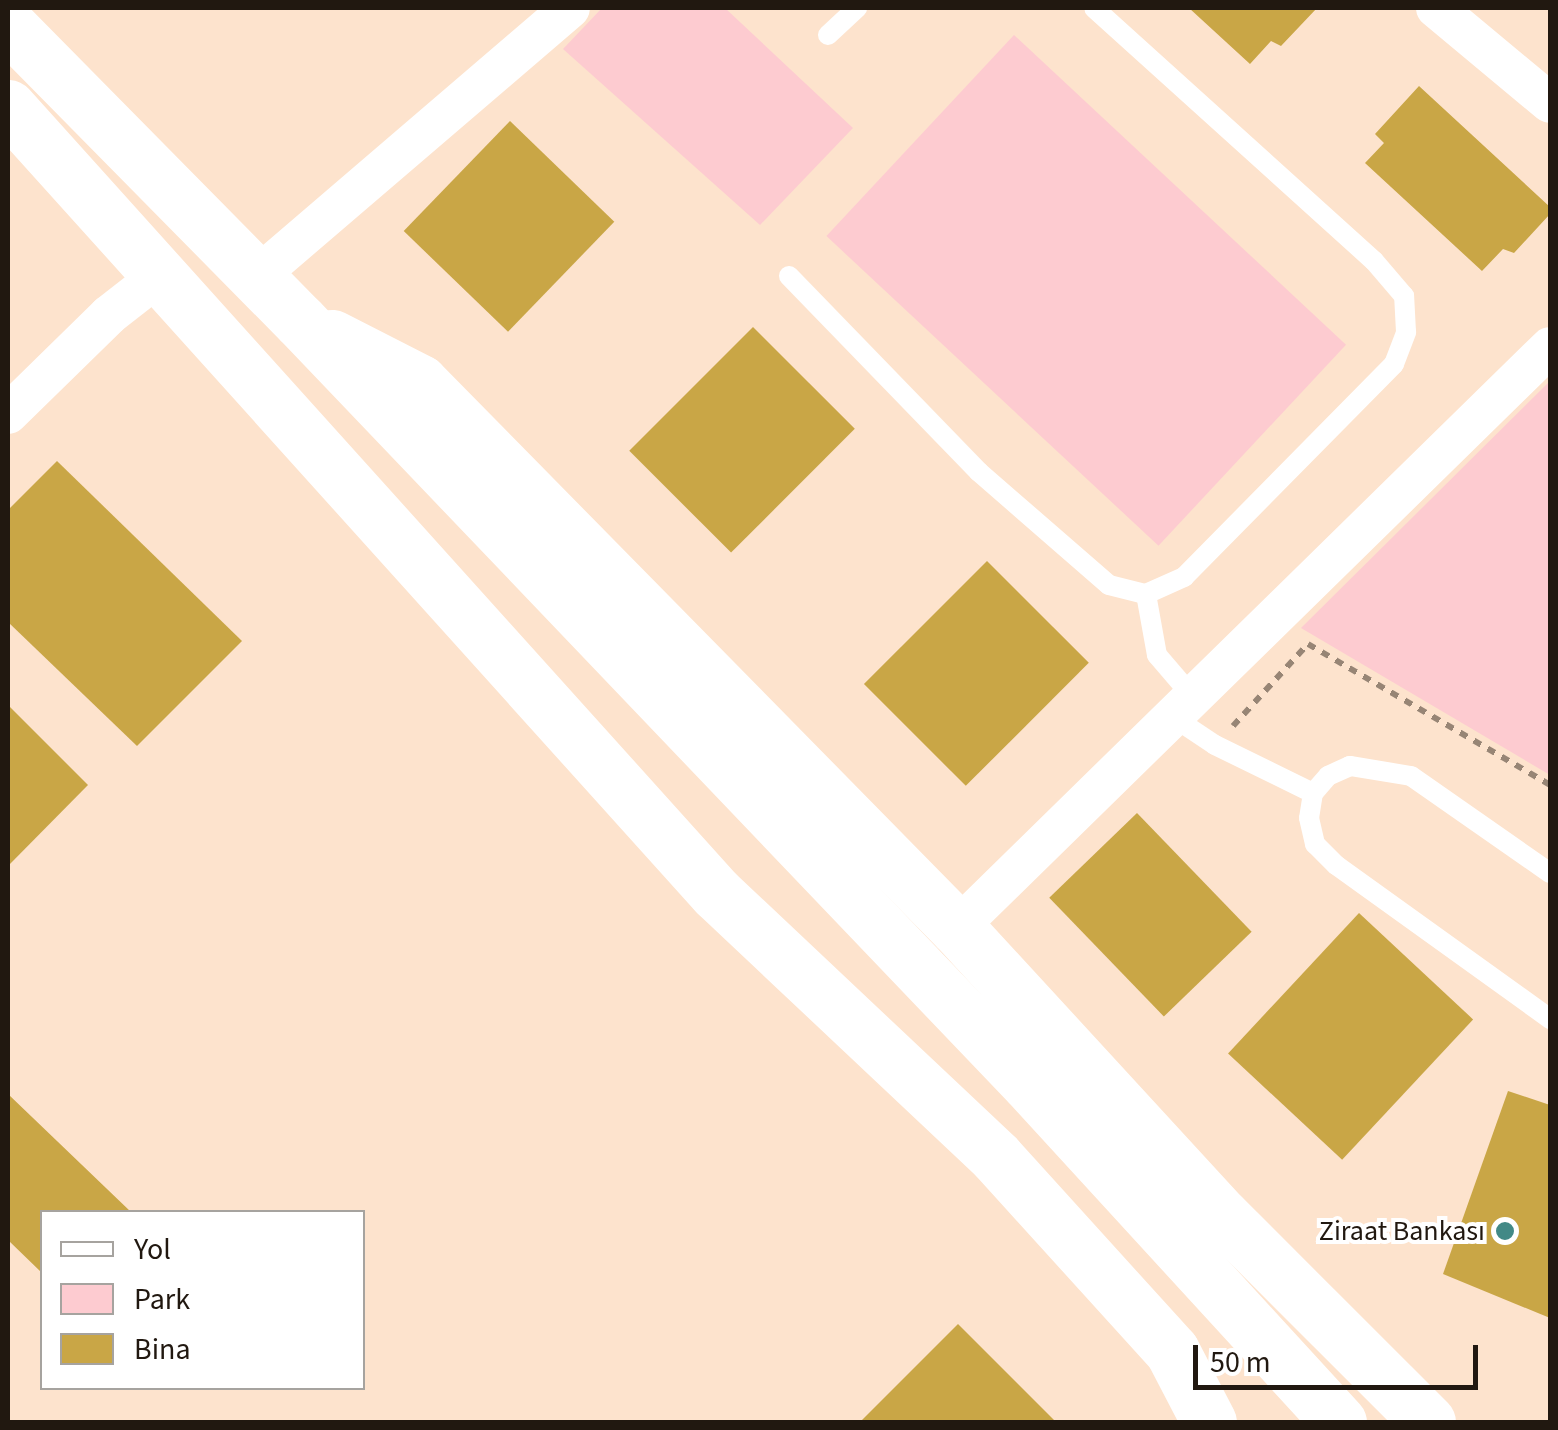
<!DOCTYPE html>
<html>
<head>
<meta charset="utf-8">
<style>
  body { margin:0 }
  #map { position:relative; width:1558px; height:1430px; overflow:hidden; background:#fde3cd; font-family:"Source Sans 3",sans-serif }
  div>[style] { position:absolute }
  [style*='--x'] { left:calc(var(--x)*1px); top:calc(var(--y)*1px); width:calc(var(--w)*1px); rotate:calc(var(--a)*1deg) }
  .green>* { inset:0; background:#fdcbd0; transform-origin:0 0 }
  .building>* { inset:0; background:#c9a646; transform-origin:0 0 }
  .path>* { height:6px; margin-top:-3px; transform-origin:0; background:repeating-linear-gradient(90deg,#978575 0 8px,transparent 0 16px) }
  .service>* { height:20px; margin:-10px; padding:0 10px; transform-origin:10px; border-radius:10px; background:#fff }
  .minor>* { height:40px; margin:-20px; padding:0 20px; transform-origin:20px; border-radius:20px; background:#fff }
  .trunk>* { height:55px; margin:-27.5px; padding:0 27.5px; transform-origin:27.5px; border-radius:27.5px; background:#fff }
  .dots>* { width:28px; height:28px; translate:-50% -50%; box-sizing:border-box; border:5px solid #fff; border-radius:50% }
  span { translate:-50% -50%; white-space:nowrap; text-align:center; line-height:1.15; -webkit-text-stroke:8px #fff; paint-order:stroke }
  .poi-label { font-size:28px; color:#211810 }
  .right { translate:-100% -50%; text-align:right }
  .frame { position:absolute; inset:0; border:10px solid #211810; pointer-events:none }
  .legend { position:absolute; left:40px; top:1210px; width:325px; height:180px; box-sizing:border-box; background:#fff; border:2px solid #a6a39f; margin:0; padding:12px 18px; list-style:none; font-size:30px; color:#211810 }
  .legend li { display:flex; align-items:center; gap:20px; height:50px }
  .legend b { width:50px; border:2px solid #a6a39f }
  .scale { position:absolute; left:1193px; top:1345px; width:285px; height:45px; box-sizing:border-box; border:5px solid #211810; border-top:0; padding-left:12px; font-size:30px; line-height:35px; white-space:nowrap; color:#211810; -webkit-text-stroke:8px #fff; paint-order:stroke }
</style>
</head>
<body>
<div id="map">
  <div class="green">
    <div style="clip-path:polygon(602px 8px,725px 8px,853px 128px,760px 225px,563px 49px)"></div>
    <div style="left:1014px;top:35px;width:454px;height:275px;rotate:43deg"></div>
    <div style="clip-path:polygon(1550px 381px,1550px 775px,1301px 628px)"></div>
  </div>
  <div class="building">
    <div style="clip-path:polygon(1189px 8px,1317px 8px,1281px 46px,1271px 41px,1250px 64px)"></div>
    <div style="clip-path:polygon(1419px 86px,1550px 207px,1550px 214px,1514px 253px,1503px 249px,1482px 271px,1365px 163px,1384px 143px,1375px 134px)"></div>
    <div style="left:510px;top:121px;width:145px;height:153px;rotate:44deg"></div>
    <div style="left:753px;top:327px;width:144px;height:175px;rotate:45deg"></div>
    <div style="clip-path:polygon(57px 461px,242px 641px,137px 746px,8px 622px,8px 510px)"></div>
    <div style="left:987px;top:561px;width:144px;height:174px;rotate:45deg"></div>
    <div style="clip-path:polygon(8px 705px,88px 785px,8px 866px)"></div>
    <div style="left:1137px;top:813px;width:165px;height:122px;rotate:46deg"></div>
    <div style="left:1359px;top:913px;width:156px;height:192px;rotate:43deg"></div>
    <div style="clip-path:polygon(1508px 1091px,1550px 1105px,1550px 1318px,1443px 1274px)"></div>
    <div style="clip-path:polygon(8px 1094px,131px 1212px,42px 1212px,42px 1273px,8px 1240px)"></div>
    <div style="clip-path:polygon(958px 1324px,1056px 1422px,860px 1422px)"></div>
  </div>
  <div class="path">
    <div style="--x:1233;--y:726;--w:111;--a:-47.6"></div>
    <div style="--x:1308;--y:644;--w:280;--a:30.2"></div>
  </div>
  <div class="service">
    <div style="--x:828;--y:35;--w:40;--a:-43"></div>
    <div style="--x:789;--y:276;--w:273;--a:45.9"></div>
    <div style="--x:979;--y:472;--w:172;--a:41"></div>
    <div style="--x:1109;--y:585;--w:38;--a:14"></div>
    <div style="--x:1146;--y:594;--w:42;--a:-24.1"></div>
    <div style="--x:1184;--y:577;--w:299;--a:-45.4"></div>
    <div style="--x:1394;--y:364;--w:34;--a:-69"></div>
    <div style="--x:1406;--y:332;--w:36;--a:-93"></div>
    <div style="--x:1404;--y:296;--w:46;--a:-130.6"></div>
    <div style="--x:1374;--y:261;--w:377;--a:-137.9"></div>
    <div style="--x:1146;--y:594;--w:62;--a:79.8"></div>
    <div style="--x:1157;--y:655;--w:55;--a:49.4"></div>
    <div style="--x:1173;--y:717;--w:50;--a:33.7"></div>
    <div style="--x:1215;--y:745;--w:109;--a:26.1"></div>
    <div style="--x:1550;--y:873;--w:169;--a:-145.1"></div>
    <div style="--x:1411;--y:776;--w:62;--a:-170.7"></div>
    <div style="--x:1350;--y:766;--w:24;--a:156"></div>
    <div style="--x:1328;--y:776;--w:23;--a:131"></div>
    <div style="--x:1313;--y:793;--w:25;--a:99"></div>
    <div style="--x:1309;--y:818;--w:27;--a:77"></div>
    <div style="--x:1315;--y:844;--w:30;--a:45"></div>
    <div style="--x:1336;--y:865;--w:264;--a:35.7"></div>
  </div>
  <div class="minor">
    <div style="--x:1436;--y:8;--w:148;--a:39.8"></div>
    <div style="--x:254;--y:279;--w:416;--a:-40.6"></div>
    <div style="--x:8;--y:414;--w:141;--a:-44.4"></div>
    <div style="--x:109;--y:315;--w:63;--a:-38"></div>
    <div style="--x:957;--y:928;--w:830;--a:-44.41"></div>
  </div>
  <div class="trunk">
    <div style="--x:8;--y:25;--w:416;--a:45.4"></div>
    <div style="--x:300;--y:321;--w:1055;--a:46.31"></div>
    <div style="--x:1029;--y:1084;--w:459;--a:47.5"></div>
    <div style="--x:8;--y:107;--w:1058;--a:47.99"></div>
    <div style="--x:716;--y:893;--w:385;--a:43.3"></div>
    <div style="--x:996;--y:1157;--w:262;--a:47.8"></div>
    <div style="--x:1172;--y:1351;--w:80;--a:62.5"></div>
    <div style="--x:332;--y:337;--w:99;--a:27.1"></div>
    <div style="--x:420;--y:382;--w:766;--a:45.48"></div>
    <div style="--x:957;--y:928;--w:393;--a:47.4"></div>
    <div style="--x:1223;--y:1217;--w:290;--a:45"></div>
  </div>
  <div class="dots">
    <div style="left:1505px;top:1231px;background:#428986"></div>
  </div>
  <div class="poi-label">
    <span class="right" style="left:1485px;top:1231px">Ziraat Bankası</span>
  </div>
  <div class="frame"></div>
  <ul class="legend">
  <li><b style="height:12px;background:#fff"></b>Yol</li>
  <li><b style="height:28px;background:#fdcbd0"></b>Park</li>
  <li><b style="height:28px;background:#c9a646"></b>Bina</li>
  </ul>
  <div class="scale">50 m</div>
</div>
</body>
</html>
